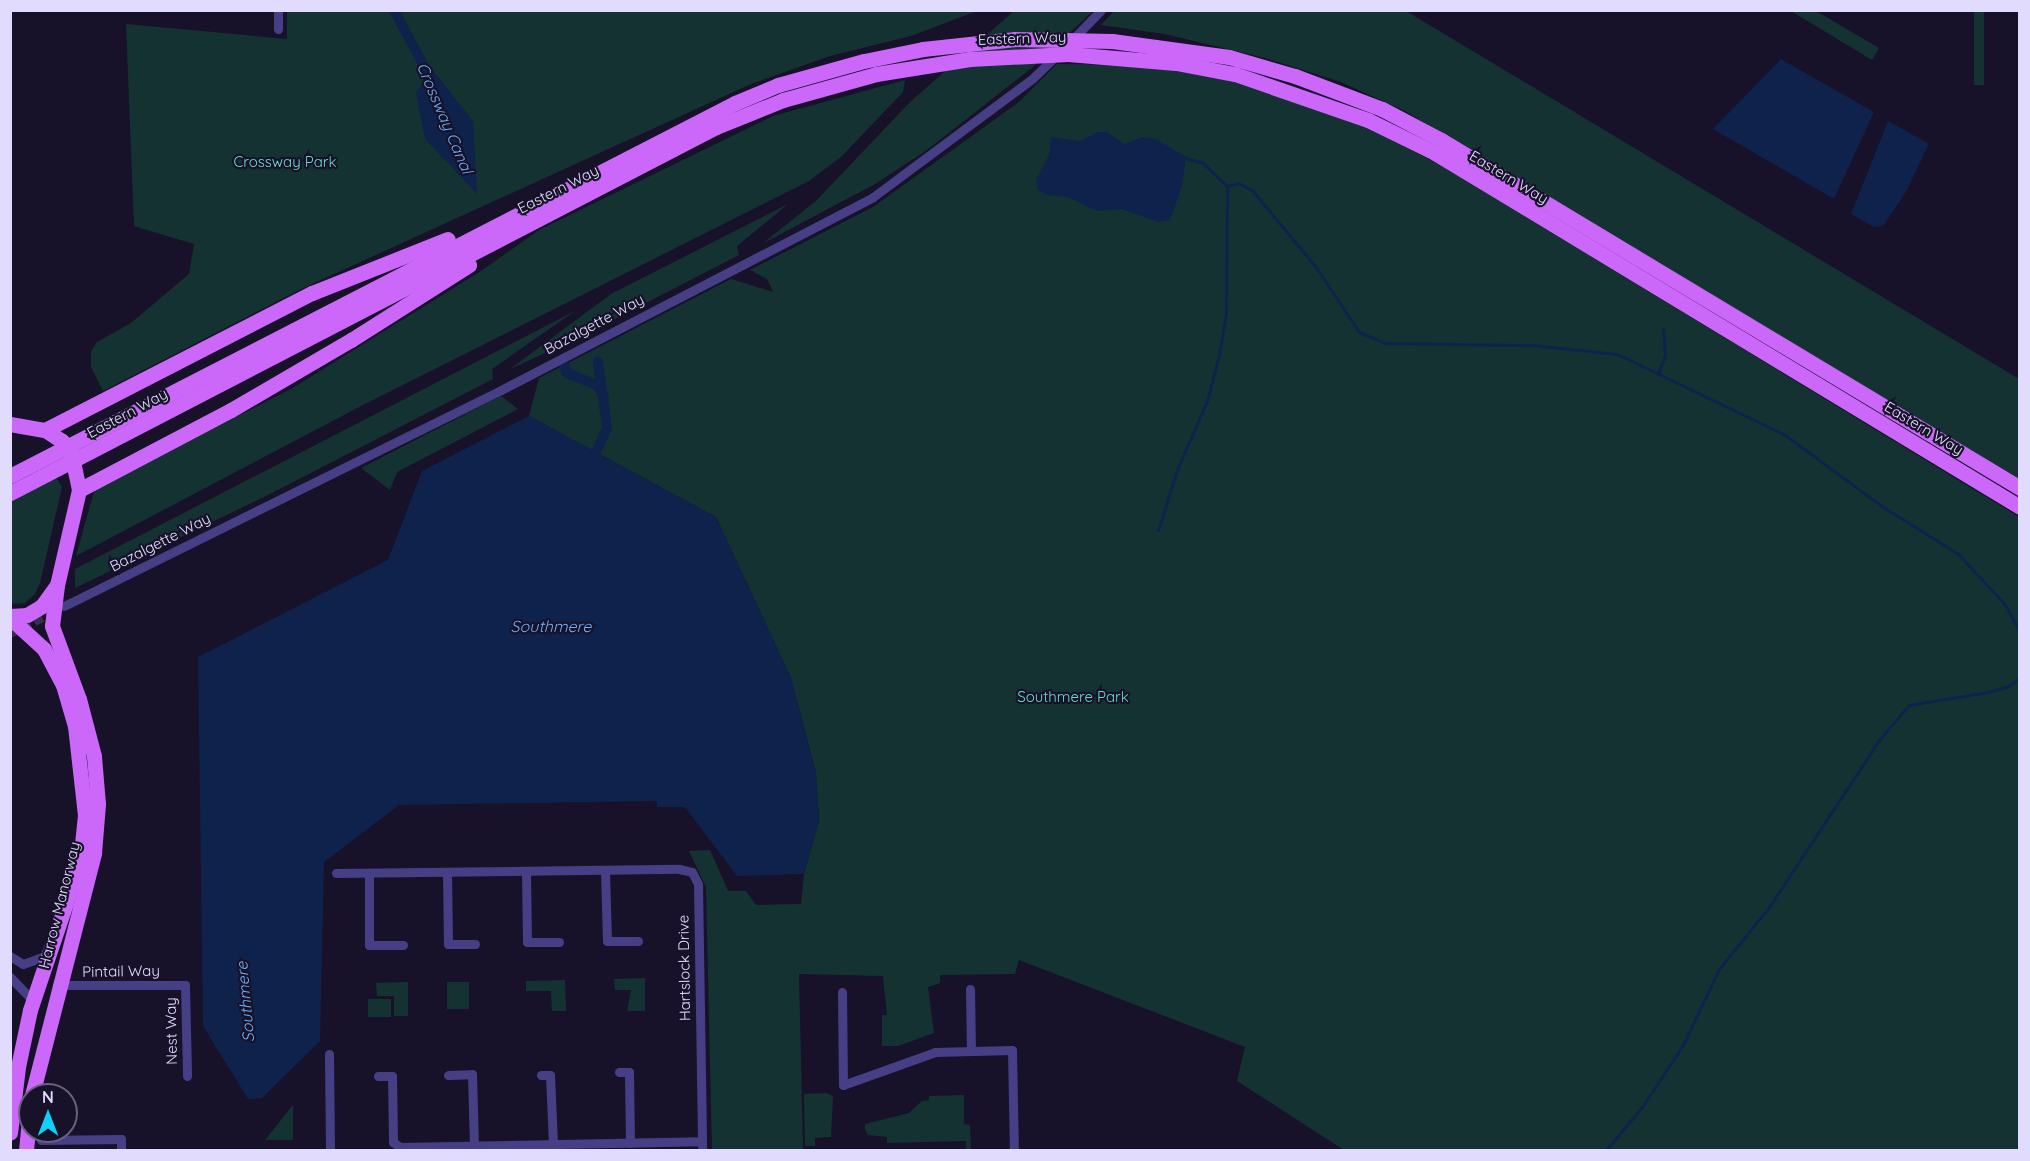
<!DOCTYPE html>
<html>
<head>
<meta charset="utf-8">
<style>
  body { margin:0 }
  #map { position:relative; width:2030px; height:1161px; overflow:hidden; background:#171229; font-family:Quicksand,sans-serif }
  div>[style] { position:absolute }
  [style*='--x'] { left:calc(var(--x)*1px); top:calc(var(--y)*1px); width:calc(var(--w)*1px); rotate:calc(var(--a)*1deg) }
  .green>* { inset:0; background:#153233; transform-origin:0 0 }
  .water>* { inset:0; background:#0f224b }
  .stream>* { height:3px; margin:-1.5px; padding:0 1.5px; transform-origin:1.5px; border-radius:1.5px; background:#0f224b }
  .canal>* { height:10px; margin:-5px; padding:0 5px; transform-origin:5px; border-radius:5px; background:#0f224b }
  .minor-tunnel>* { height:9px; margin-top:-4.5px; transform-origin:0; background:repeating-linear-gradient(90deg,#353049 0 9px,transparent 0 13.5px) }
  .minor>* { height:9px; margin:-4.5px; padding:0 4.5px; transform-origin:4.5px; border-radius:4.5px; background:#463f86 }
  .primary>* { height:15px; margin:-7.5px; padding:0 7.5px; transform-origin:7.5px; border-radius:7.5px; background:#cb67f9 }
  span { translate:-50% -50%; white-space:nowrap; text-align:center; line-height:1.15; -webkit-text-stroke:4.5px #171229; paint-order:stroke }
  .street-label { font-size:15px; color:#e1dbfd }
  .park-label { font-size:15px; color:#69dcc6 }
  .water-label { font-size:16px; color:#6eb0f9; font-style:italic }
  .frame { position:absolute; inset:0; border:12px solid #e1dbfd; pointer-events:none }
  .north { position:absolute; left:18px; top:1083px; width:60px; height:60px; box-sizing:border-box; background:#171229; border:2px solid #68627e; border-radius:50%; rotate:0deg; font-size:16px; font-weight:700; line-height:24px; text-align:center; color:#e1dbfd }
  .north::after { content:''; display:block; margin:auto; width:21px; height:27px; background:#10d0f5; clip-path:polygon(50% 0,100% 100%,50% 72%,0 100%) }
</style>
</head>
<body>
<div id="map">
  <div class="green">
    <div style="clip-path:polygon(287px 10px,977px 11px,911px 36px,830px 56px,751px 84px,299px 290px,103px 391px,91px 367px,91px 351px,97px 342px,131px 323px,189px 274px,194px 244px,134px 226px,126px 24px,287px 39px)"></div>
    <div style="clip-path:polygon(1115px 10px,1406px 11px,2019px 379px,2019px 481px,1405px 111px,1341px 82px,1265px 58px,1165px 34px,1101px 25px)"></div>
    <div style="clip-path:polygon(1014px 11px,1093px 11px,1034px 66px,927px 150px,875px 184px,762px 244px,816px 201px,910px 102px)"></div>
    <div style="clip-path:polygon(1791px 11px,1816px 11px,1879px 48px,1872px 60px)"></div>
    <div style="left:1974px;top:11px;width:10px;height:74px"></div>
    <div style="clip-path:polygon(1057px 64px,1136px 65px,1271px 85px,1370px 129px,1442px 166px,2019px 517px,2019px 1150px,1344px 1150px,1237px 1081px,1245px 1047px,1019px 960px,1015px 974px,940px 975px,940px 983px,928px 987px,934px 1033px,898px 1046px,882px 1046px,882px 1015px,887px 1015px,883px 976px,799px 974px,803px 1150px,712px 1150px,706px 887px,689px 851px,710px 850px,728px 891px,746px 891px,756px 905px,801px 904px,804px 874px,819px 820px,816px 773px,791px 678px,716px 517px,529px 416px,539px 378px,731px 279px,773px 292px,767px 279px,750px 270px,873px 207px,1019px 102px)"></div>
    <div style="clip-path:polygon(905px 80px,903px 92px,841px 157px,809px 181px,363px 405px,76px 556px,95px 488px,291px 389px,481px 271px,539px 230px,773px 116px)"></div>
    <div style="clip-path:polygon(788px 204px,737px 246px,739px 255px,576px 339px,510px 369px,611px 294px)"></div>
    <div style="clip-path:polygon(575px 311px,492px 369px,493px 379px,268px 495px,75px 588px,75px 569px)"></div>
    <div style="clip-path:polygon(501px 396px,518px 409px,397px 472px,390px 490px,361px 468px)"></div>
    <div style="clip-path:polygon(56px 477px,62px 487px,40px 583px,35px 594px,25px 603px,10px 604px,10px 502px)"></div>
    <div style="clip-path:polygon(645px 978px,645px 1011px,627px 1011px,631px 990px,615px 990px,614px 979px)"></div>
    <div style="clip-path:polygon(565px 980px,566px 1011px,552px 1011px,551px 991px,526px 991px,526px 981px)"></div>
    <div style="clip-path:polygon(408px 982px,408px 1016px,394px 1016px,394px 996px,377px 996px,376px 983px)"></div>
    <div style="left:447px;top:982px;width:22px;height:27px"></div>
    <div style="left:368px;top:999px;width:23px;height:18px"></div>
    <div style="clip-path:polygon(826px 1093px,833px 1096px,831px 1137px,815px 1138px,815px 1146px,805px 1146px,804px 1094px)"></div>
    <div style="clip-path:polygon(964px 1095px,964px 1124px,970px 1125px,971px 1150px,966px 1150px,966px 1141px,887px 1143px,887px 1137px,868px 1135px,865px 1129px,865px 1124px,909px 1113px,922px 1101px,929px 1100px,929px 1096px)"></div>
    <div style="clip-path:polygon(293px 1105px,293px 1140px,265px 1140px)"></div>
  </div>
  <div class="water">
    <div style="clip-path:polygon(1781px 59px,1874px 112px,1834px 199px,1713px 129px)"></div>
    <div style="clip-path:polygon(432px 69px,473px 121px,477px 194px,425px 139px,416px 93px)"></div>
    <div style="clip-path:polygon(1888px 121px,1929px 144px,1906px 192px,1883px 226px,1874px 227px,1851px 214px)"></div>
    <div style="clip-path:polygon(1097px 132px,1107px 132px,1125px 144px,1142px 137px,1156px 139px,1186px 157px,1182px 186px,1170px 220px,1158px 222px,1122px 209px,1097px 211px,1067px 197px,1046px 195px,1038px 189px,1036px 180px,1049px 155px,1051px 137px,1080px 141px)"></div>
    <div style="clip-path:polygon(529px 416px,716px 517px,791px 678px,816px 773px,819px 820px,804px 874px,737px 876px,685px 807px,657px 807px,657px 801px,399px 805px,324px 862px,320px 1041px,262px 1098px,248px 1099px,203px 1026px,198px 657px,388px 560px,422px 471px)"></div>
  </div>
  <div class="stream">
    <div style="--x:1183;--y:157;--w:21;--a:17"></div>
    <div style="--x:1203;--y:163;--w:33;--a:44"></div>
    <div style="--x:1227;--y:186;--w:11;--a:-15"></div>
    <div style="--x:1238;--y:183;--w:16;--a:27"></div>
    <div style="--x:1252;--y:190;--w:100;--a:50.3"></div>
    <div style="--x:1316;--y:267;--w:78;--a:56.5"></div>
    <div style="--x:1359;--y:332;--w:28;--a:23"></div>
    <div style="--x:1385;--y:343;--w:147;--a:0.8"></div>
    <div style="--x:1532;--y:345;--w:85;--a:6"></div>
    <div style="--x:1617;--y:354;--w:187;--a:25.7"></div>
    <div style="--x:1785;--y:435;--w:122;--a:36.3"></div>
    <div style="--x:1883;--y:507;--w:87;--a:31.9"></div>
    <div style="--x:1957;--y:553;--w:69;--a:46.8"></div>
    <div style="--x:2004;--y:603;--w:33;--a:61"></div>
    <div style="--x:1658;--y:373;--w:18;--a:-68"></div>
    <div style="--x:1665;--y:356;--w:27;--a:-94"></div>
    <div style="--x:1158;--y:530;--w:66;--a:-72.4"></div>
    <div style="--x:1178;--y:467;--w:72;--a:-66.3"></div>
    <div style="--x:1207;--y:401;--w:48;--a:-75.4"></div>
    <div style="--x:1219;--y:355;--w:43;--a:-80.5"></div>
    <div style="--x:1226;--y:313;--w:126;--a:-89.5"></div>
    <div style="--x:1606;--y:1150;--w:56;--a:-50.1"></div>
    <div style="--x:1642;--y:1107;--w:74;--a:-56.5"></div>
    <div style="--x:1683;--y:1045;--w:84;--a:-64.7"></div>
    <div style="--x:1719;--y:969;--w:80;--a:-51.1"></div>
    <div style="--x:1769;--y:907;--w:200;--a:-56.6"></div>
    <div style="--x:1879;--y:740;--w:46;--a:-49.4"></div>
    <div style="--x:1909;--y:705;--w:80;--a:-9.3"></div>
    <div style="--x:1988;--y:692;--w:20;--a:-15"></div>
    <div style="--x:2007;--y:687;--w:16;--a:-35"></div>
  </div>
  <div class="canal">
    <div style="--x:394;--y:10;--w:85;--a:61.9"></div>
    <div style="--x:564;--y:365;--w:9;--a:69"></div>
    <div style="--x:567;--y:373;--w:32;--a:22"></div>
    <div style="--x:597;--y:385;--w:14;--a:60"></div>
    <div style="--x:595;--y:454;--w:29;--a:-65"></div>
    <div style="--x:607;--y:428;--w:67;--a:-97.8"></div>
  </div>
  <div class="minor-tunnel">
    <div style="--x:10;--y:633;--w:52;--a:-26.1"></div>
  </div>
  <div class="minor">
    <div style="--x:278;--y:29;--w:19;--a:-90"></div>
    <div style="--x:1072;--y:40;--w:42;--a:-46"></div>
    <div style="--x:64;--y:606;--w:487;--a:-26.3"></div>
    <div style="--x:501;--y:390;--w:419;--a:-27.4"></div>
    <div style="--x:873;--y:197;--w:199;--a:-36.6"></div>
    <div style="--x:1033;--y:78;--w:35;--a:-44"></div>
    <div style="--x:605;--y:870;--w:71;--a:88.4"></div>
    <div style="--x:607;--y:941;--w:31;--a:0"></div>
    <div style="--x:526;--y:871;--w:71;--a:89.2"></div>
    <div style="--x:527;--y:942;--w:32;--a:0"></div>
    <div style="--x:447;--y:872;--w:72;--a:89.2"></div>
    <div style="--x:448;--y:944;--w:27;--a:0"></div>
    <div style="--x:336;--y:873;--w:343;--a:-0.7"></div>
    <div style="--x:679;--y:869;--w:13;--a:13"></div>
    <div style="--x:692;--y:872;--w:13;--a:63"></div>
    <div style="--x:698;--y:884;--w:266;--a:89.1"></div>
    <div style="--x:369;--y:873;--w:72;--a:90"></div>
    <div style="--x:369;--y:945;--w:34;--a:0"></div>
    <div style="--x:10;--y:956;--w:15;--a:32"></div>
    <div style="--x:23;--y:964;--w:27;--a:-20"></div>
    <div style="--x:10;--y:977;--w:33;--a:46"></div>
    <div style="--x:57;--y:985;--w:128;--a:0"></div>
    <div style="--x:185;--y:985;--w:91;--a:88.7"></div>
    <div style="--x:970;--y:989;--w:62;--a:89.1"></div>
    <div style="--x:842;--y:992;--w:93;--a:89.4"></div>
    <div style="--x:843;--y:1085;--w:98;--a:-19.7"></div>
    <div style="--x:935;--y:1052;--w:77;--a:-1.5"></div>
    <div style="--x:1012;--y:1050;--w:100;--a:88.9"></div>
    <div style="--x:329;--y:1054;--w:96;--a:89.4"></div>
    <div style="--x:619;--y:1072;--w:10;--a:0"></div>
    <div style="--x:629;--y:1072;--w:71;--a:89.2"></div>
    <div style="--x:448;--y:1075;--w:24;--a:-2"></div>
    <div style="--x:472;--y:1074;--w:72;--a:88.4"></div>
    <div style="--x:541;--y:1075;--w:9;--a:0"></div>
    <div style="--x:550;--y:1075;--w:69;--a:87.5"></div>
    <div style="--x:378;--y:1076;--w:14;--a:0"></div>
    <div style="--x:392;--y:1076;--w:66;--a:89.1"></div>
    <div style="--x:393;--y:1142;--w:9;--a:36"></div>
    <div style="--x:400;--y:1147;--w:302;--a:-1.1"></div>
    <div style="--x:41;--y:1140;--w:80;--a:-0.7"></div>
    <div style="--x:121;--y:1139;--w:11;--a:90"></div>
  </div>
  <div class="primary">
    <div style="--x:10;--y:424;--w:36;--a:10"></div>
    <div style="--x:45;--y:430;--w:20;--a:33"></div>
    <div style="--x:62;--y:441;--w:14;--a:51"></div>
    <div style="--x:71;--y:452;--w:39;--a:78"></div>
    <div style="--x:79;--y:490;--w:98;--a:103"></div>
    <div style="--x:57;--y:585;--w:26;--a:126"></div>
    <div style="--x:42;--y:606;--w:17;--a:149"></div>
    <div style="--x:27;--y:615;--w:17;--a:177"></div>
    <div style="--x:45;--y:430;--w:300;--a:-27.2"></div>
    <div style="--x:312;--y:293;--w:146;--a:-21.7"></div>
    <div style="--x:10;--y:476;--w:815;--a:-27.23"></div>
    <div style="--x:735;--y:103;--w:47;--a:-22.7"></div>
    <div style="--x:778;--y:85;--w:89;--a:-15.6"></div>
    <div style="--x:864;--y:61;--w:60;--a:-11.5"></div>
    <div style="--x:923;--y:49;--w:93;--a:-6.2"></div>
    <div style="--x:1015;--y:39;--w:97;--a:1.2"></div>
    <div style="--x:1112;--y:41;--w:118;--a:7.8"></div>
    <div style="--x:1229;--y:57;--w:69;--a:16.1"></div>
    <div style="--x:1295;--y:76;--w:93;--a:20.8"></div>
    <div style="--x:1382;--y:109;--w:67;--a:27.7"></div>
    <div style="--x:1441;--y:140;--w:676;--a:31.01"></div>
    <div style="--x:79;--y:490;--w:172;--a:-27.8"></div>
    <div style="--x:231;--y:410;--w:139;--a:-30.3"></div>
    <div style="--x:351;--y:340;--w:140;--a:-32.4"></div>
    <div style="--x:10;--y:493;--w:795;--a:-27.4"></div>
    <div style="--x:716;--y:127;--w:72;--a:-21.9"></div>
    <div style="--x:783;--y:100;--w:97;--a:-15.6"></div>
    <div style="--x:876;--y:74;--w:95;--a:-9.1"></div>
    <div style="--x:970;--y:59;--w:98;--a:-2.9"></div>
    <div style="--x:1068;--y:54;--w:108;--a:4.8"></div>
    <div style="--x:1176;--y:63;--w:60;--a:10.6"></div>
    <div style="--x:1235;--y:74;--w:141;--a:19.1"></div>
    <div style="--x:1368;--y:120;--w:75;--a:26.2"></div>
    <div style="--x:1435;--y:153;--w:684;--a:31.18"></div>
    <div style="--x:10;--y:618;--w:46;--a:42.4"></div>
    <div style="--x:44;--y:649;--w:41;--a:62.2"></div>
    <div style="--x:63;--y:685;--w:43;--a:73.7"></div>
    <div style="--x:75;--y:726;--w:90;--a:83.6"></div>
    <div style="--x:85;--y:815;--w:36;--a:96"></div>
    <div style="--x:81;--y:851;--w:54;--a:106.1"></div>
    <div style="--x:66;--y:903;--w:113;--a:108.6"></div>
    <div style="--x:30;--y:1010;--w:58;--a:101.9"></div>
    <div style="--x:18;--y:1067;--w:66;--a:96.9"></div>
    <div style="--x:32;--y:1095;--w:250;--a:-75.6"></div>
    <div style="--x:94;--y:853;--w:49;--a:-85.3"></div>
    <div style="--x:98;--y:804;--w:48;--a:-94.8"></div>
    <div style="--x:94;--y:756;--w:59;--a:-104.7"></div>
    <div style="--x:79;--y:699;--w:78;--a:-110.3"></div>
    <div style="--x:52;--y:626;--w:41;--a:-83"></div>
    <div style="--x:26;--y:1150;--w:41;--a:-84.4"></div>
  </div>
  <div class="street-label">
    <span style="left:1022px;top:38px;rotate:-2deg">Eastern Way</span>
    <span style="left:1509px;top:177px;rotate:31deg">Eastern Way</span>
    <span style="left:558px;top:189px;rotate:-27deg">Eastern Way</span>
    <span style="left:594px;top:324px;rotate:-28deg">Bazalgette Way</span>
    <span style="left:127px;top:413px;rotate:-28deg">Eastern Way</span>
    <span style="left:1924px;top:428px;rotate:31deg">Eastern Way</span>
    <span style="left:160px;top:542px;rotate:-27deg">Bazalgette Way</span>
    <span style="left:59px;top:905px;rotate:-76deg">Harrow Manorway</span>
    <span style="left:684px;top:968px;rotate:-91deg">Hartslock Drive</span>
    <span style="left:121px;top:971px;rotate:-1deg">Pintail Way</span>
    <span style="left:171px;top:1031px;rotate:-91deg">Nest Way</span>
  </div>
  <div class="park-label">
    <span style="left:285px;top:162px">Crossway Park</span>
    <span style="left:1073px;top:697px">Southmere Park</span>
  </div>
  <div class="water-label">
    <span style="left:445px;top:118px;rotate:67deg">Crossway Canal</span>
    <span style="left:551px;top:626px">Southmere</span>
    <span style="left:245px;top:1002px;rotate:-95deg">Southmere</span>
  </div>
  <div class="frame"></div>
  <div class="north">N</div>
</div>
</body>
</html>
